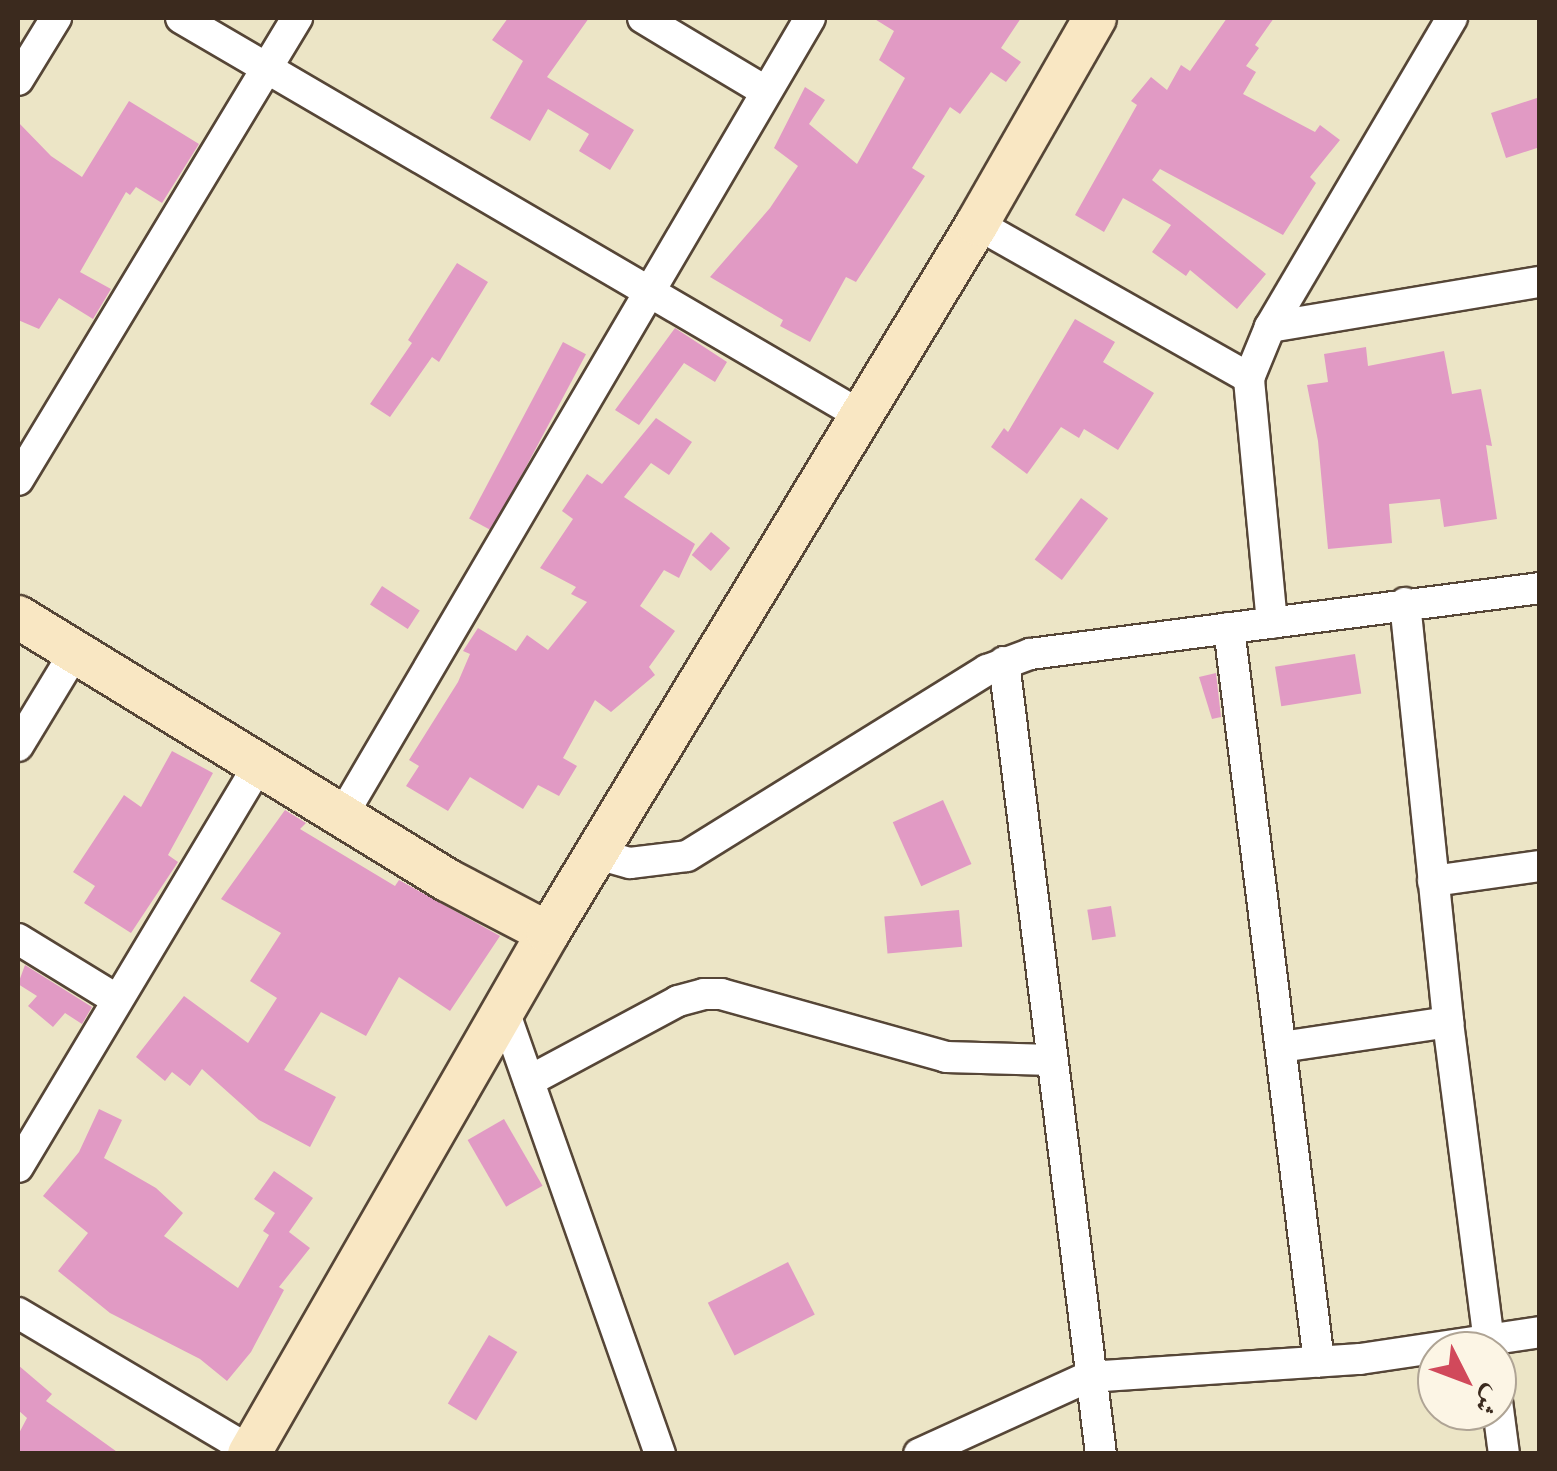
<!DOCTYPE html>
<html>
<head>
<meta charset="utf-8">
<style>
  body { margin:0 }
  #map { position:relative; width:1557px; height:1471px; overflow:hidden; background:#ece5c6; font-family:"IM FELL Double Pica",Amiri,serif }
  div>[style] { position:absolute }
  [style*='--x'] { left:calc(var(--x)*1px); top:calc(var(--y)*1px); width:calc(var(--w)*1px); rotate:calc(var(--a)*1deg) }
  .building>* { inset:0; background:#e19ac4; transform-origin:0 0 }
  .roads { filter:drop-shadow(2px 0 #564637) drop-shadow(-2px 0 #564637) drop-shadow(0 2px #564637) drop-shadow(0 -2px #564637) }
  .street>* { height:30px; margin:-15px; padding:0 15px; transform-origin:15px; border-radius:15px; background:#fff }
  .secondary>* { height:42px; margin:-21px; padding:0 21px; transform-origin:21px; border-radius:21px; background:#f9e7c3 }
  span { translate:-50% -50%; white-space:nowrap; text-align:center; line-height:1.15; -webkit-text-stroke:10px #fcf5e5; paint-order:stroke }
  .frame { position:absolute; inset:0; border:20px solid #3b2a1e; pointer-events:none }
  .north { position:absolute; left:1417px; top:1331px; width:100px; height:100px; box-sizing:border-box; background:#fcf5e5; border:2px solid #afa495; border-radius:50%; rotate:132deg; font-size:28px; font-weight:700; line-height:40px; text-align:center; color:#3b2a1e }
  .north::after { content:''; display:block; margin:auto; width:35px; height:45px; background:#d1495b; clip-path:polygon(50% 0,100% 100%,50% 72%,0 100%) }
</style>
</head>
<body>
<div id="map">
  <div class="building">
    <div style="clip-path:polygon(508px 18px,589px 18px,547px 77px,634px 130px,610px 170px,579px 151px,589px 134px,548px 109px,530px 141px,490px 118px,523px 61px,492px 40px)"></div>
    <div style="clip-path:polygon(873px 18px,1021px 18px,1001px 48px,1021px 62px,1006px 82px,991px 72px,960px 114px,950px 107px,912px 168px,925px 176px,856px 282px,846px 277px,810px 342px,780px 326px,783px 320px,710px 277px,770px 208px,798px 166px,774px 148px,805px 87px,825px 100px,809px 124px,857px 164px,905px 78px,879px 60px,894px 31px)"></div>
    <div style="clip-path:polygon(1227px 18px,1274px 18px,1255px 45px,1259px 48px,1246px 66px,1256px 72px,1243px 94px,1315px 132px,1320px 125px,1340px 140px,1310px 177px,1316px 183px,1283px 235px,1160px 169px,1152px 180px,1266px 274px,1237px 309px,1190px 270px,1186px 276px,1152px 252px,1171px 225px,1123px 198px,1104px 232px,1075px 215px,1137px 105px,1131px 101px,1151px 77px,1167px 90px,1181px 65px,1190px 71px)"></div>
    <div style="clip-path:polygon(1540px 97px,1540px 147px,1506px 158px,1491px 113px)"></div>
    <div style="clip-path:polygon(129px 101px,199px 144px,162px 203px,136px 187px,130px 195px,126px 192px,80px 272px,111px 289px,93px 319px,59px 298px,39px 329px,18px 320px,18px 122px,51px 156px,82px 177px)"></div>
    <div style="clip-path:polygon(457px 263px,488px 282px,439px 362px,432px 357px,390px 417px,370px 404px,412px 343px,408px 340px)"></div>
    <div style="clip-path:polygon(1075px 319px,1115px 342px,1103px 362px,1154px 393px,1118px 450px,1084px 429px,1079px 438px,1061px 427px,1027px 474px,991px 447px,1004px 428px,1008px 432px)"></div>
    <div style="clip-path:polygon(675px 328px,727px 362px,715px 382px,684px 363px,639px 425px,615px 410px)"></div>
    <div style="left:563px;top:342px;width:26px;height:200px;rotate:28deg"></div>
    <div style="clip-path:polygon(1366px 347px,1368px 366px,1444px 351px,1452px 394px,1481px 389px,1492px 446px,1486px 445px,1497px 519px,1444px 527px,1440px 499px,1389px 504px,1392px 543px,1328px 549px,1318px 441px,1307px 385px,1328px 382px,1324px 354px)"></div>
    <div style="clip-path:polygon(656px 418px,692px 442px,669px 475px,651px 463px,624px 497px,695px 544px,679px 578px,664px 570px,640px 606px,675px 631px,649px 667px,655px 675px,611px 712px,595px 700px,563px 758px,577px 766px,559px 796px,538px 785px,523px 809px,470px 777px,448px 811px,406px 786px,419px 766px,409px 760px,458px 682px,470px 654px,463px 651px,478px 628px,516px 651px,527px 635px,548px 650px,587px 602px,571px 594px,576px 587px,540px 568px,573px 519px,562px 511px,587px 474px,602px 484px)"></div>
    <div style="left:1081px;top:498px;width:34px;height:77px;rotate:37deg"></div>
    <div style="left:711px;top:532px;width:25px;height:30px;rotate:40deg"></div>
    <div style="left:382px;top:586px;width:45px;height:22px;rotate:33deg"></div>
    <div style="left:1355px;top:654px;width:40px;height:81px;rotate:81deg"></div>
    <div style="clip-path:polygon(1216px 673px,1221px 717px,1212px 719px,1199px 677px)"></div>
    <div style="clip-path:polygon(172px 751px,213px 773px,168px 855px,178px 862px,131px 933px,84px 903px,95px 886px,73px 872px,124px 795px,141px 807px)"></div>
    <div style="left:943px;top:800px;width:70px;height:55px;rotate:66deg"></div>
    <div style="clip-path:polygon(285px 810px,306px 823px,300px 829px,395px 886px,399px 880px,500px 936px,450px 1011px,399px 977px,366px 1036px,321px 1012px,284px 1070px,336px 1097px,310px 1147px,259px 1120px,202px 1069px,190px 1086px,172px 1072px,165px 1081px,136px 1057px,184px 996px,248px 1043px,277px 998px,250px 981px,281px 933px,221px 899px)"></div>
    <div style="left:1111px;top:906px;width:31px;height:24px;rotate:81deg"></div>
    <div style="left:959px;top:910px;width:37px;height:75px;rotate:85deg"></div>
    <div style="clip-path:polygon(25px 965px,92px 1007px,82px 1024px,65px 1013px,53px 1027px,28px 1006px,37px 996px,18px 984px)"></div>
    <div style="clip-path:polygon(99px 1109px,122px 1120px,104px 1158px,156px 1188px,183px 1213px,164px 1236px,238px 1288px,269px 1235px,263px 1231px,275px 1213px,254px 1199px,274px 1171px,313px 1198px,289px 1232px,310px 1248px,279px 1287px,284px 1290px,251px 1352px,227px 1381px,200px 1359px,110px 1313px,58px 1271px,88px 1233px,43px 1196px,79px 1152px)"></div>
    <div style="left:504px;top:1119px;width:77px;height:42px;rotate:60deg"></div>
    <div style="left:788px;top:1262px;width:59px;height:90px;rotate:63deg"></div>
    <div style="left:489px;top:1335px;width:33px;height:80px;rotate:31deg"></div>
    <div style="clip-path:polygon(18px 1365px,52px 1394px,46px 1401px,120px 1454px,18px 1454px,18px 1435px,27px 1418px,18px 1410px)"></div>
  </div>
  <div class="roads">
    <div class="street">
      <div style="--x:181;--y:18;--w:787;--a:30.31"></div>
      <div style="--x:643;--y:18;--w:142;--a:30.9"></div>
      <div style="--x:18;--y:80;--w:73;--a:-58.5"></div>
      <div style="--x:977;--y:224;--w:313;--a:29.5"></div>
      <div style="--x:1270;--y:327;--w:359;--a:-59.5"></div>
      <div style="--x:18;--y:480;--w:540;--a:-58.87"></div>
      <div style="--x:1405;--y:603;--w:421;--a:84.1"></div>
      <div style="--x:1448;--y:1022;--w:332;--a:82.7"></div>
      <div style="--x:1272;--y:623;--w:246;--a:-95.4"></div>
      <div style="--x:1249;--y:378;--w:55;--a:-67.6"></div>
      <div style="--x:1270;--y:327;--w:274;--a:-9.5"></div>
      <div style="--x:1229;--y:628;--w:739;--a:83.01"></div>
      <div style="--x:1004;--y:662;--w:798;--a:83.02"></div>
      <div style="--x:18;--y:746;--w:110;--a:-58.8"></div>
      <div style="--x:342;--y:816;--w:925;--a:-59.61"></div>
      <div style="--x:598;--y:854;--w:33;--a:16"></div>
      <div style="--x:630;--y:863;--w:57;--a:-7"></div>
      <div style="--x:687;--y:856;--w:353;--a:-31.8"></div>
      <div style="--x:987;--y:670;--w:46;--a:-20.4"></div>
      <div style="--x:1030;--y:654;--w:514;--a:-7.37"></div>
      <div style="--x:1433;--y:881;--w:108;--a:-8"></div>
      <div style="--x:18;--y:939;--w:115;--a:31.5"></div>
      <div style="--x:504;--y:1011;--w:470;--a:70.6"></div>
      <div style="--x:1281;--y:1047;--w:169;--a:-8.5"></div>
      <div style="--x:529;--y:1081;--w:169;--a:-28.2"></div>
      <div style="--x:678;--y:1001;--w:27;--a:-15"></div>
      <div style="--x:704;--y:994;--w:17;--a:0"></div>
      <div style="--x:721;--y:994;--w:234;--a:15.6"></div>
      <div style="--x:946;--y:1057;--w:106;--a:1.6"></div>
      <div style="--x:18;--y:1167;--w:470;--a:-59.1"></div>
      <div style="--x:18;--y:1313;--w:270;--a:30.7"></div>
      <div style="--x:1497;--y:1401;--w:53;--a:82.5"></div>
      <div style="--x:919;--y:1454;--w:186;--a:-24.5"></div>
      <div style="--x:1088;--y:1377;--w:273;--a:-3.8"></div>
      <div style="--x:1360;--y:1359;--w:182;--a:-8.5"></div>
    </div>
    <div class="secondary">
      <div style="--x:18;--y:617;--w:503;--a:31.51"></div>
      <div style="--x:447;--y:880;--w:114;--a:27.7"></div>
      <div style="--x:249;--y:1454;--w:601;--a:-60.15"></div>
      <div style="--x:548;--y:933;--w:829;--a:-58.82"></div>
      <div style="--x:977;--y:224;--w:237;--a:-60.2"></div>
    </div>
  </div>
  <div class="frame"></div>
  <div class="north">ش</div>
</div>
</body>
</html>
